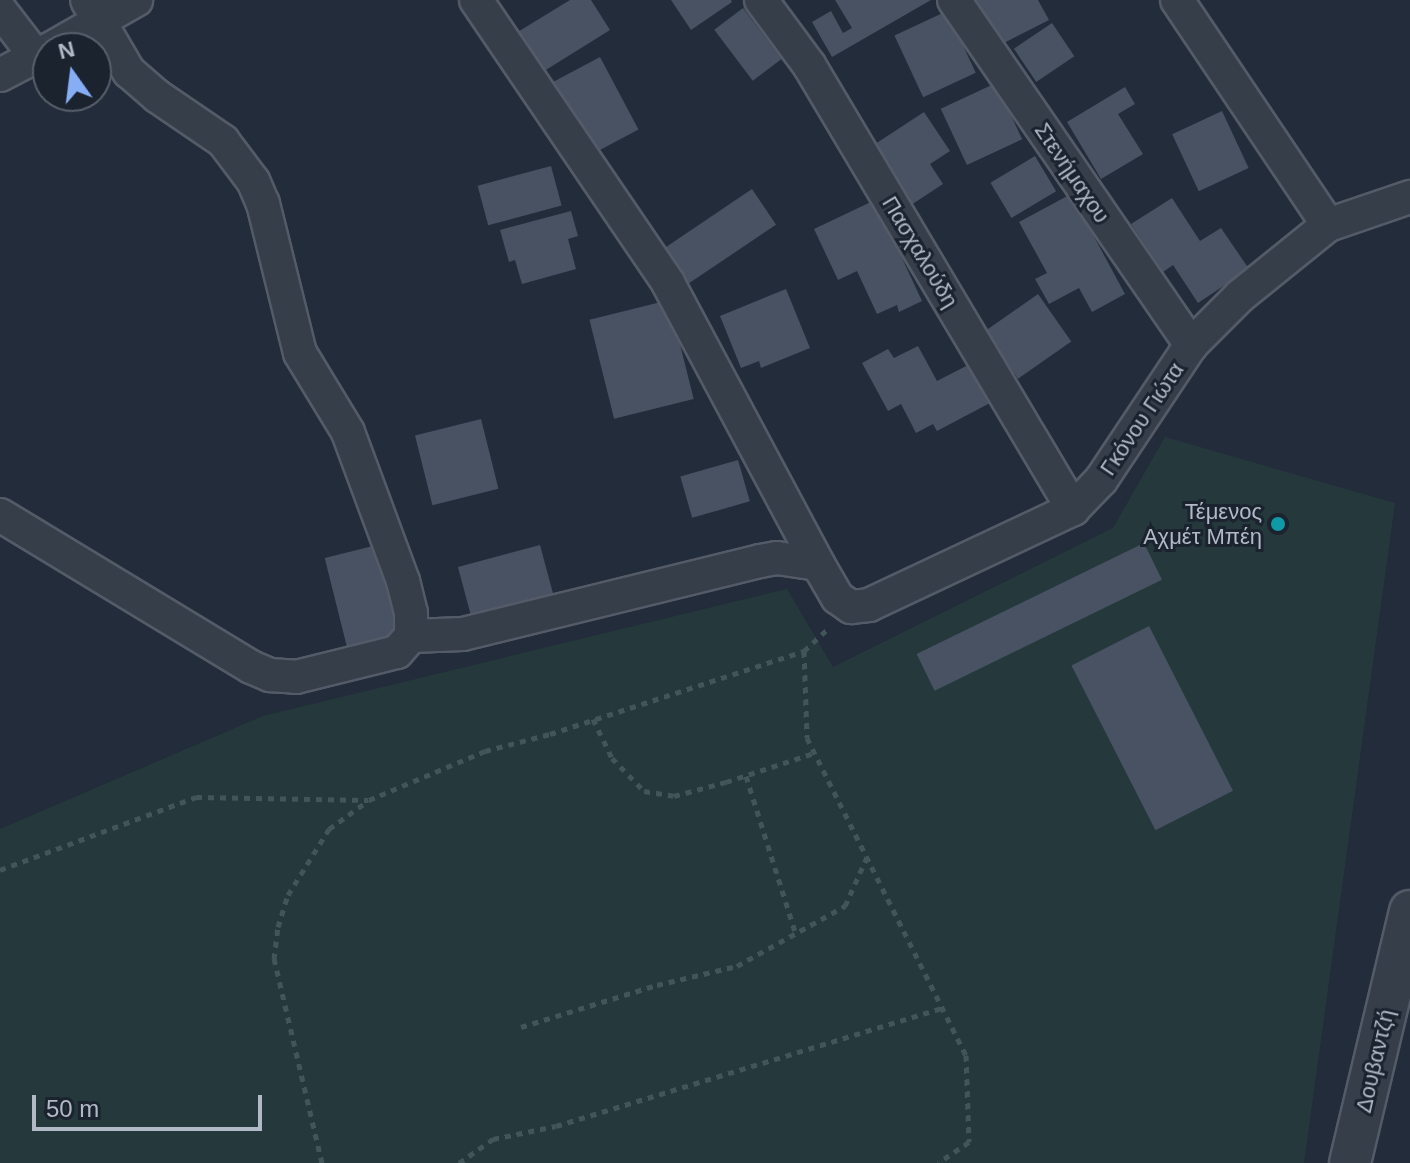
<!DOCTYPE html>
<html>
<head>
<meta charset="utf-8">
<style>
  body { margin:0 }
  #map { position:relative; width:1410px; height:1163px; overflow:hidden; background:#222c3a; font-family:Arial,sans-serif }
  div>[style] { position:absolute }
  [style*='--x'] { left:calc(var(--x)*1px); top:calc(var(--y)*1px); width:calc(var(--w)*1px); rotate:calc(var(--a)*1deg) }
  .green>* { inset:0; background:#25393c }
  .building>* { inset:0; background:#485263; transform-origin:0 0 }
  .path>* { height:5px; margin-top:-2.5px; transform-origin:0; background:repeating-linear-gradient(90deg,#425558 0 6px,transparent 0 12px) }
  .roads { filter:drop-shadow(2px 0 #545b68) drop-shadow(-2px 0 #545b68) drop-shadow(0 2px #545b68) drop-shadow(0 -2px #545b68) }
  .minor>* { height:32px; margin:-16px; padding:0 16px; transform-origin:16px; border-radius:16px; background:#363e4a }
  .tertiary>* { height:40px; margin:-20px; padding:0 20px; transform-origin:20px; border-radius:20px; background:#363e4a }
  .dots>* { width:22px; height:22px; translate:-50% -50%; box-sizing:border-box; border:4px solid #1b232f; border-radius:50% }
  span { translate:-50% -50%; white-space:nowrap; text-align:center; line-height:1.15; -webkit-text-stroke:6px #1b232f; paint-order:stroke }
  .street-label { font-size:22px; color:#b1b8c6 }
  .poi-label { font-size:22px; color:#b1b8c6 }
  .right { translate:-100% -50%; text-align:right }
  .north { position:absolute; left:32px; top:32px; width:80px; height:80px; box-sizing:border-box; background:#1b232f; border:2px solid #575f6b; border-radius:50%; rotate:346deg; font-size:22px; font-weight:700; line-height:32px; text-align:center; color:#b1b8c6 }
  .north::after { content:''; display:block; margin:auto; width:28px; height:36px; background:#87aef5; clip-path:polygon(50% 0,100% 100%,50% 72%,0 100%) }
  .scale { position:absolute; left:32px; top:1095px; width:230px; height:36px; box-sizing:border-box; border:4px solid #b1b8c6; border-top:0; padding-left:10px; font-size:24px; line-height:28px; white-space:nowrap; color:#b1b8c6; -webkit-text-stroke:6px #1b232f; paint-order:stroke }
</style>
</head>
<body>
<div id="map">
  <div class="green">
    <div style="clip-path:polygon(1165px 437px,1395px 503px,1304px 1163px,0 1163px,0 829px,263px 716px,787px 589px,833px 667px,1113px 528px)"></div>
  </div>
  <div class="building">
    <div style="clip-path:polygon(570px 0,591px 0,610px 30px,541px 73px,516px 33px)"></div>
    <div style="clip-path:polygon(671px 0,731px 0,732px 2px,691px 30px)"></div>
    <div style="clip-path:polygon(835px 0,931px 0,832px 57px,812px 22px,831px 11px,843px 33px,852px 28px)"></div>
    <div style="clip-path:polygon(976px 0,1038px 0,1049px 20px,1000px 45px)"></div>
    <div style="left:743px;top:8px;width:64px;height:36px;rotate:53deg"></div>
    <div style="left:947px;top:11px;width:68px;height:58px;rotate:65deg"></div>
    <div style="left:1052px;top:23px;width:40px;height:46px;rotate:56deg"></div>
    <div style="left:600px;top:57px;width:82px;height:58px;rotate:62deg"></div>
    <div style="left:996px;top:83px;width:62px;height:61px;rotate:65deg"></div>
    <div style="clip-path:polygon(1125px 87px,1135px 104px,1118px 114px,1143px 154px,1101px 179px,1067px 122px)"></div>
    <div style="left:1222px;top:111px;width:63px;height:55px;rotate:65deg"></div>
    <div style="clip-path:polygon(924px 112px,950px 151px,930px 164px,943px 184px,908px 207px,869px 148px)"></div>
    <div style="left:1035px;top:156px;width:41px;height:52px;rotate:59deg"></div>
    <div style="left:551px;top:166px;width:41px;height:76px;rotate:75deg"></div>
    <div style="left:752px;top:189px;width:43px;height:105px;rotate:56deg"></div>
    <div style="clip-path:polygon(1071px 194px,1125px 294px,1092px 312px,1079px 288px,1049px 304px,1035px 279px,1047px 273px,1019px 222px)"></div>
    <div style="clip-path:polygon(1172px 198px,1200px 241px,1221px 228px,1249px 269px,1198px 303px,1173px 265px,1163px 272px,1131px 224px)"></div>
    <div style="clip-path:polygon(875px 200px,922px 301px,899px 312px,897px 305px,877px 314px,857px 271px,838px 280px,814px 229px)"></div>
    <div style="clip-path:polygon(571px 211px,578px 236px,568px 239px,576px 269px,522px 284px,515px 260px,509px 262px,500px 230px)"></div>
    <div style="clip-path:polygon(786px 289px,810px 348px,761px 368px,759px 361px,741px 368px,720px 316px)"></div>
    <div style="left:1038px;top:294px;width:58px;height:65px;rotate:55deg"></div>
    <div style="left:669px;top:300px;width:102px;height:82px;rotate:76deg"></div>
    <div style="clip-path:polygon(918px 346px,937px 381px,970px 364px,990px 403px,937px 431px,933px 424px,916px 433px,901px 404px,888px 411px,862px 363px,888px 349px,894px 358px)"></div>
    <div style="left:481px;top:419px;width:72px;height:68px;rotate:76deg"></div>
    <div style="left:738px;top:460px;width:43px;height:60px;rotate:74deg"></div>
    <div style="left:1144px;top:543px;width:41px;height:253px;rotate:64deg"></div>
    <div style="left:381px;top:544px;width:92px;height:58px;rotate:76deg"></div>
    <div style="left:540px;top:545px;width:56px;height:85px;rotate:75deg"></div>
    <div style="left:1149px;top:626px;width:185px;height:87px;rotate:63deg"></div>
  </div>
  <div class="path">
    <div style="--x:804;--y:651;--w:87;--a:88"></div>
    <div style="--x:807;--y:738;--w:355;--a:63.4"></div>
    <div style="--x:966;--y:1055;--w:87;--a:88"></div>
    <div style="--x:969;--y:1142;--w:37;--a:146"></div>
    <div style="--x:593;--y:719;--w:43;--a:64"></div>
    <div style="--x:612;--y:758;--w:46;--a:45.9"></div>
    <div style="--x:644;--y:791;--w:30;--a:9"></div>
    <div style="--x:674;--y:796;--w:54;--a:-15.1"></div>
    <div style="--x:726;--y:782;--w:93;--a:-18.2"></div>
    <div style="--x:746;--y:776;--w:167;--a:72.5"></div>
    <div style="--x:0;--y:870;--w:209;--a:-20.4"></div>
    <div style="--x:196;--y:797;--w:172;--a:1"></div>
    <div style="--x:521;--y:1027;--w:142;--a:-17.2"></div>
    <div style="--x:657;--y:985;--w:82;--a:-13.4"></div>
    <div style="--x:737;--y:966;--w:124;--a:-29.1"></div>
    <div style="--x:845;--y:906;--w:54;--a:-65.8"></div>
    <div style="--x:322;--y:1163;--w:210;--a:-103.2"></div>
    <div style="--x:274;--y:959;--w:32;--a:-83"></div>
    <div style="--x:278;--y:927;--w:34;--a:-73"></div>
    <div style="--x:288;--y:895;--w:78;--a:-58.2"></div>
    <div style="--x:329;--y:829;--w:49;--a:-35.9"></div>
    <div style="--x:369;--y:800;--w:126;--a:-22.9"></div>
    <div style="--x:485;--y:751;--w:67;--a:-14.7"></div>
    <div style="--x:550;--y:734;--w:267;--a:-18.1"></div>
    <div style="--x:804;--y:651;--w:33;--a:-43"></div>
    <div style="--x:459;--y:1163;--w:42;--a:-35.2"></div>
    <div style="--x:493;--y:1139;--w:64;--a:-11.7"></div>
    <div style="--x:556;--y:1126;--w:405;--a:-17"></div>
  </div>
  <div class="roads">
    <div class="minor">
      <div style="--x:476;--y:0;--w:342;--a:55.8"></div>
      <div style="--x:668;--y:283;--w:319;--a:61.9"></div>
      <div style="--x:818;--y:564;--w:39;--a:60"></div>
      <div style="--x:838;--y:598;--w:16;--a:35"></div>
      <div style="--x:851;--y:607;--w:18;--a:-6"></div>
      <div style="--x:869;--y:605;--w:225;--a:-25.2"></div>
      <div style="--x:1073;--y:509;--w:40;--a:-46"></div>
      <div style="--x:1101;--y:480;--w:162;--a:-56.3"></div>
      <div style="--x:1191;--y:345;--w:69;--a:-45"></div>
      <div style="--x:1240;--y:296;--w:113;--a:-38.9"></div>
      <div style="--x:1328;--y:225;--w:87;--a:-18.9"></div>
      <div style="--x:761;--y:0;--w:81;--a:53.6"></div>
      <div style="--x:809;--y:65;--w:517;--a:59.26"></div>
      <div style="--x:954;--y:0;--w:419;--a:55.5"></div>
      <div style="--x:1177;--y:0;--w:271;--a:56.1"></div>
      <div style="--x:0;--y:10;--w:59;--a:52.5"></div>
      <div style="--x:52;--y:48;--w:97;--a:-29.7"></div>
      <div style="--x:0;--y:75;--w:54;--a:-27.5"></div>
      <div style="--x:0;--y:515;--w:293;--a:31.2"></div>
      <div style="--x:251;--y:667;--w:21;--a:23"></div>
      <div style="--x:270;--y:675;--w:26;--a:4"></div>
      <div style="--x:296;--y:677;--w:104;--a:-13.9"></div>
      <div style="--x:397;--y:652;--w:21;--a:-49"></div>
      <div style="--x:411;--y:636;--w:23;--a:-90"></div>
      <div style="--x:411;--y:613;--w:33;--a:-104"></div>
      <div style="--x:403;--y:581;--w:159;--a:-110.3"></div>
      <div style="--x:348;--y:432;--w:92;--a:-121.3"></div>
      <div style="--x:300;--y:353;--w:154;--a:-103.9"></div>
      <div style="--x:263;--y:204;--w:25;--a:-113"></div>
      <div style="--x:253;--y:181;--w:50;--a:-126.9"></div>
      <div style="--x:223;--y:141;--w:80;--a:-145.7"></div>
      <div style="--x:157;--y:96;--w:37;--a:-139"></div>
      <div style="--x:129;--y:72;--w:83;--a:-120.3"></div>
      <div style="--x:411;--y:636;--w:52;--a:-2.2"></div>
      <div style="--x:463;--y:634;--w:306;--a:-13.8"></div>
      <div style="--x:760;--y:561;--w:17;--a:-10"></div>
      <div style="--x:777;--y:558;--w:41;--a:8.3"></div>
    </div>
    <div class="tertiary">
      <div style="--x:1350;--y:1163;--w:259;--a:-76.6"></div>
    </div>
  </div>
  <div class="dots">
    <div style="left:1278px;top:524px;background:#0f9aa8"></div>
  </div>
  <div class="street-label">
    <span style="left:1072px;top:173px;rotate:56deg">Στενήμαχου</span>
    <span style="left:920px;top:252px;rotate:59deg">Πασχαλούδη</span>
    <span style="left:1142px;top:419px;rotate:-56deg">Γκόνου Γιώτα</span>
    <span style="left:1375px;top:1061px;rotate:-77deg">Δουβαντζή</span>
  </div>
  <div class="poi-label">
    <span class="right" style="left:1262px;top:524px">Τέμενος<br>Αχμέτ Μπέη</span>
  </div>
  <div class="north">N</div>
  <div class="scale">50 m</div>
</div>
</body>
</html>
